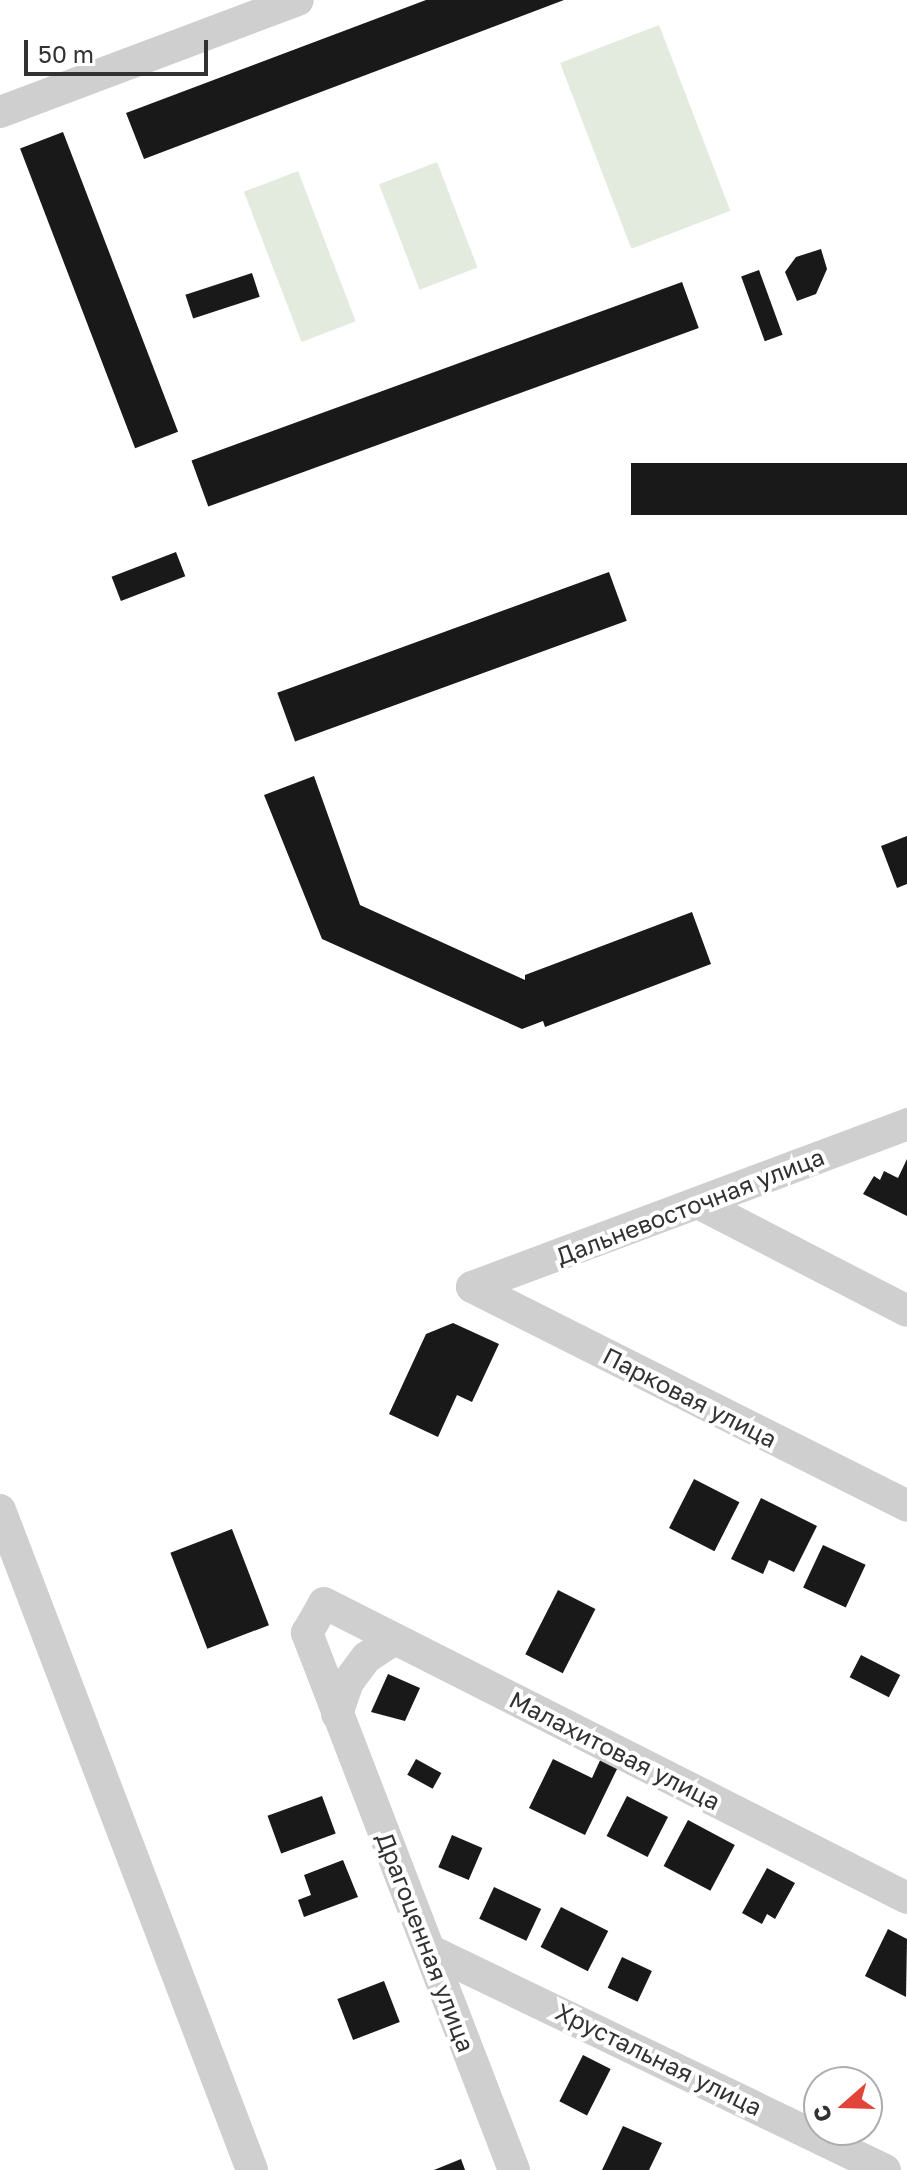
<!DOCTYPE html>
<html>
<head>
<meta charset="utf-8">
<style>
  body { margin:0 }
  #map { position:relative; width:907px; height:2170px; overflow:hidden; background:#fff; font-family:"Golos Text",sans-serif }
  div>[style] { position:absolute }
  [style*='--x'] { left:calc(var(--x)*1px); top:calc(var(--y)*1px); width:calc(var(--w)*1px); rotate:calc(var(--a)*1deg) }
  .green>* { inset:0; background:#e3ebde; transform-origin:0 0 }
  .building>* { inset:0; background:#191919; transform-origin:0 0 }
  .minor>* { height:32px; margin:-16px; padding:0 16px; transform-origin:16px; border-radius:16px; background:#cfcfcf }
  span { translate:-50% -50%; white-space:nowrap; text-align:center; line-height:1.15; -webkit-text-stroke:8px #fff; paint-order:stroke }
  .street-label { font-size:24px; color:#323232 }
  .north { position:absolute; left:803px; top:2066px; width:80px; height:80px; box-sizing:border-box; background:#fff; border:2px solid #adadad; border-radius:50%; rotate:250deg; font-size:22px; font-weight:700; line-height:32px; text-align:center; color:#323232 }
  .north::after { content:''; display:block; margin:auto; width:28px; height:36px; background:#e3443a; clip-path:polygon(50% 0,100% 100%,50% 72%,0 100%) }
  .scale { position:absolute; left:24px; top:40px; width:184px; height:36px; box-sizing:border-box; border:4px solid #323232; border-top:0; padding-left:10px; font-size:24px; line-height:28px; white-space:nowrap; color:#323232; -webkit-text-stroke:6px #fff; paint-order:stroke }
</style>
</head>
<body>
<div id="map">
  <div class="green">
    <div style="left:659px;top:25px;width:199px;height:106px;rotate:69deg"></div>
    <div style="left:437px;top:162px;width:113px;height:62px;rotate:69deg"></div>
    <div style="left:298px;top:171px;width:161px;height:58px;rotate:69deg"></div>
  </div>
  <div class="building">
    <div style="clip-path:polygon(426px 0,564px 0,144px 159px,126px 113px)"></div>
    <div style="left:63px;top:132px;width:321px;height:46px;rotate:69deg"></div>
    <div style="clip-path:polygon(821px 249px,827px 269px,816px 294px,797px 301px,785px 272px,796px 257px)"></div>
    <div style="left:759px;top:270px;width:69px;height:19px;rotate:70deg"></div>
    <div style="left:252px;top:273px;width:25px;height:70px;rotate:72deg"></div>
    <div style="left:682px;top:282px;width:49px;height:522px;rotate:70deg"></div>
    <div style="left:907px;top:463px;width:52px;height:276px;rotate:90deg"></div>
    <div style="left:176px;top:552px;width:26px;height:69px;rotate:69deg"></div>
    <div style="left:609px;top:572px;width:52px;height:353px;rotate:70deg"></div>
    <div style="clip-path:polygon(314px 776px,360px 905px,525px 980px,525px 975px,692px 912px,711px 964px,545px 1027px,543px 1021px,522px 1029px,322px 939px,264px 795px)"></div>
    <div style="clip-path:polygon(907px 836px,907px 884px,897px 888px,881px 846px)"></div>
    <div style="clip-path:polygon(907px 1159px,907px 1216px,863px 1194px,874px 1176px,880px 1180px,884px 1171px,898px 1178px)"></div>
    <div style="clip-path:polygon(453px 1323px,499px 1344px,472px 1402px,457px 1395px,438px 1437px,389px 1414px,426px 1334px)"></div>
    <div style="left:694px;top:1479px;width:51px;height:55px;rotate:27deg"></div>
    <div style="clip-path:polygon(761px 1498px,817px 1526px,794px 1572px,769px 1560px,763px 1574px,731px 1559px)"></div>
    <div style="left:232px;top:1529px;width:103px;height:66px;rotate:69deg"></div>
    <div style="left:823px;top:1545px;width:47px;height:47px;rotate:25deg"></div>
    <div style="left:558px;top:1590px;width:42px;height:72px;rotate:27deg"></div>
    <div style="left:861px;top:1655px;width:44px;height:25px;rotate:27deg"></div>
    <div style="clip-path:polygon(388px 1674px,420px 1688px,405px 1721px,371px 1712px)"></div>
    <div style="clip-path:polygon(602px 1756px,619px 1765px,585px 1835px,529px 1808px,553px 1759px,592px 1778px)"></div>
    <div style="left:416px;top:1759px;width:29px;height:18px;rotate:29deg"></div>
    <div style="left:322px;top:1796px;width:40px;height:58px;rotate:70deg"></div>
    <div style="left:627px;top:1796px;width:46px;height:45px;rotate:27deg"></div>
    <div style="left:688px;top:1820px;width:53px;height:52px;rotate:28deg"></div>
    <div style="left:452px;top:1835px;width:33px;height:35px;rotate:23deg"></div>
    <div style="clip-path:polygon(343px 1860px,358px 1897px,304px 1917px,298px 1900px,311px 1895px,304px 1875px)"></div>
    <div style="clip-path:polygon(767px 1868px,795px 1883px,775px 1919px,767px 1914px,762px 1924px,742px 1913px)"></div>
    <div style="left:494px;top:1887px;width:52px;height:35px;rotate:25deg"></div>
    <div style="left:561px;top:1907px;width:53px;height:45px;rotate:27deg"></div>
    <div style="clip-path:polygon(888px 1929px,907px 1939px,906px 1997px,865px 1976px)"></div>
    <div style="left:622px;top:1957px;width:33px;height:34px;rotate:25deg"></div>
    <div style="left:384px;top:1981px;width:44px;height:50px;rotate:69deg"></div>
    <div style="left:583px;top:2055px;width:31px;height:52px;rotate:27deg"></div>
    <div style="clip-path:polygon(623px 2126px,662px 2143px,649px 2170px,602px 2170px)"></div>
    <div style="clip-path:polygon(461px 2159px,465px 2170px,434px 2170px)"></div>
  </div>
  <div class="minor">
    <div style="--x:0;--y:112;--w:318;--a:-20.6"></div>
    <div style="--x:698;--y:1203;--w:235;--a:27.3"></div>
    <div style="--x:472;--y:1287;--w:487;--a:26.7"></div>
    <div style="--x:472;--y:1287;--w:465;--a:-20.5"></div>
    <div style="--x:0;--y:1510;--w:706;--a:69.1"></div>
    <div style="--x:337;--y:1714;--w:34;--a:-71"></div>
    <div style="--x:348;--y:1682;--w:31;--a:-53"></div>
    <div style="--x:367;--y:1657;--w:33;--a:-33"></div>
    <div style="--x:431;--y:1951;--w:504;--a:25.75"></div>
    <div style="--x:514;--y:2170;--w:576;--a:-111.08"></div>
    <div style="--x:307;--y:1633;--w:34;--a:-60"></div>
    <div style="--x:324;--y:1603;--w:653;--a:26.84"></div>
  </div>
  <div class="street-label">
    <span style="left:690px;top:1206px;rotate:-21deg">Дальневосточная улица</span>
    <span style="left:690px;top:1397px;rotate:27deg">Парковая улица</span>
    <span style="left:615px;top:1750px;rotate:27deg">Малахитовая улица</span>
    <span style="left:426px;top:1942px;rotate:69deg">Драгоценная улица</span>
    <span style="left:659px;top:2059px;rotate:26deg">Хрустальная улица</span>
  </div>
  <div class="north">С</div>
  <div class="scale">50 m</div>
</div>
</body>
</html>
